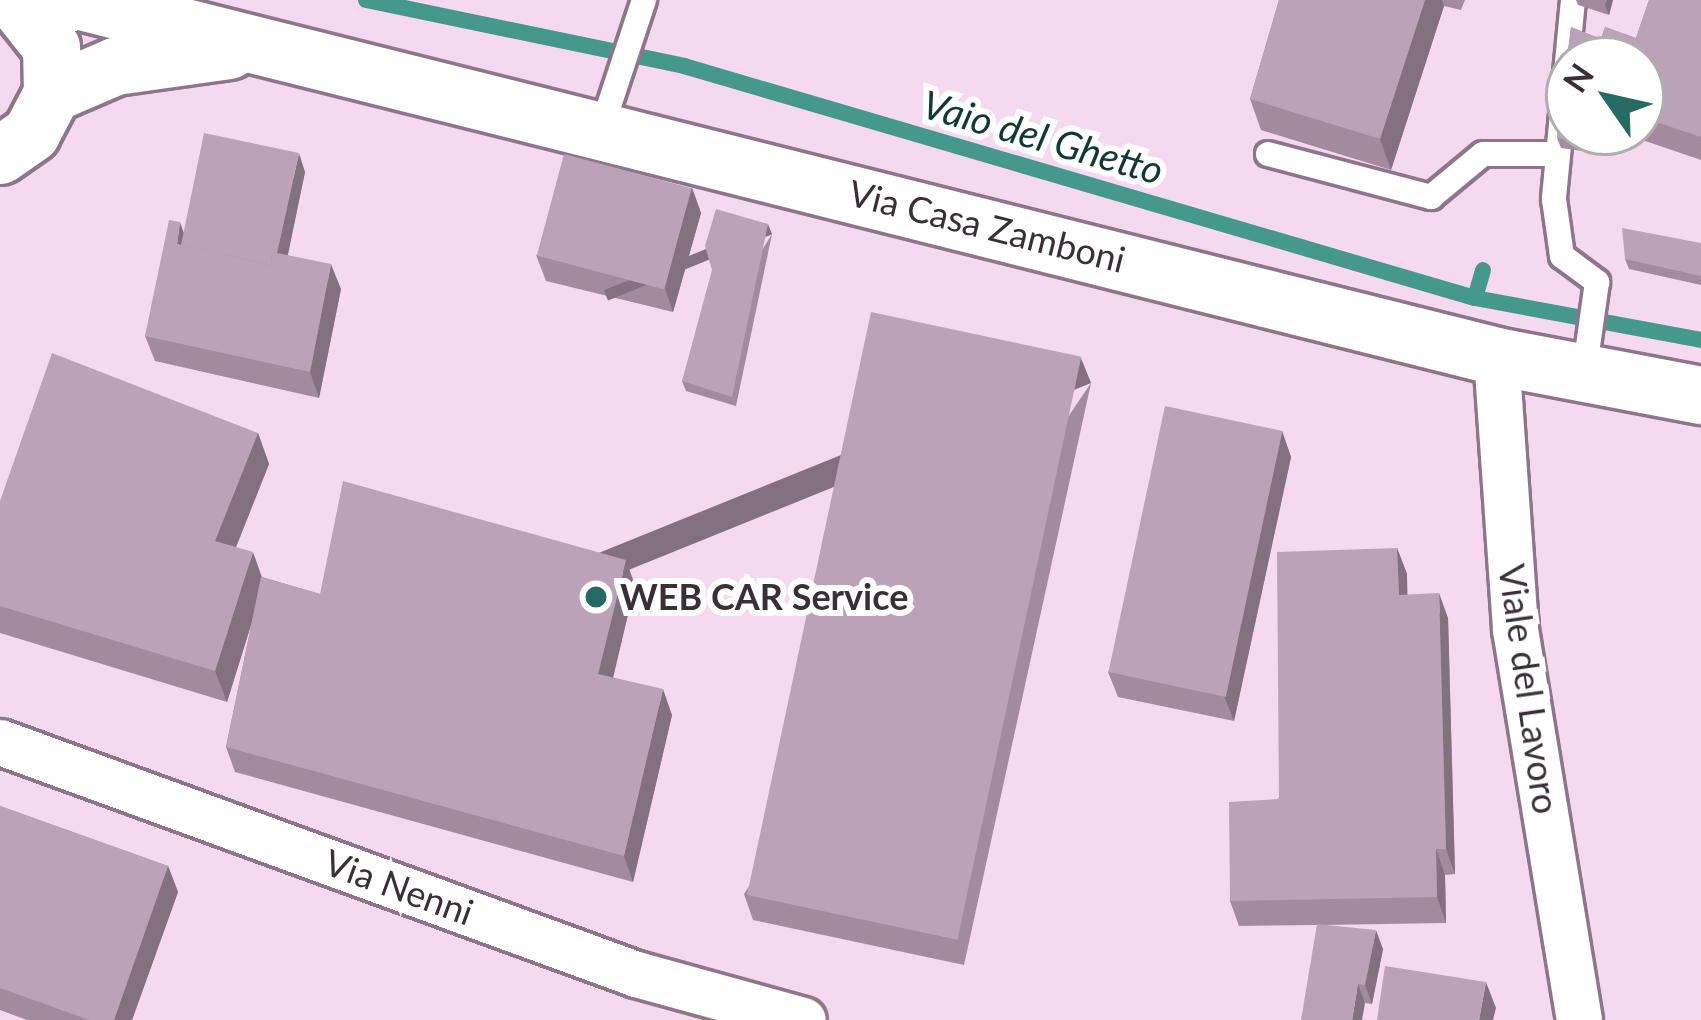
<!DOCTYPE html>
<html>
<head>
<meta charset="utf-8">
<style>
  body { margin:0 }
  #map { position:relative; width:1701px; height:1020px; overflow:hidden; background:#f5d9ef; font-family:Lato,sans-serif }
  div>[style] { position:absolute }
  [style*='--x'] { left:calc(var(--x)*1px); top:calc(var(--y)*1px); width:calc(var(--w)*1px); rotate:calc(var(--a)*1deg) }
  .stream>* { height:16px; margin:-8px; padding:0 8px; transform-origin:8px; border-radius:8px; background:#45998c }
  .roads { filter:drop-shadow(3px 0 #8e768a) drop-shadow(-3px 0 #8e768a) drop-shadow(0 3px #8e768a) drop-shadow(0 -3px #8e768a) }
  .service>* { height:24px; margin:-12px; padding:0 12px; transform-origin:12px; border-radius:12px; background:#fff }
  .minor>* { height:45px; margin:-22.5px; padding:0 22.5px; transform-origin:22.5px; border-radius:22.5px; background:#fff }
  .tertiary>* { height:57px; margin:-28.5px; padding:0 28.5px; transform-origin:28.5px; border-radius:28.5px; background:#fff }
  .wall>* { inset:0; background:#a28b9d }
  .shaded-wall>* { inset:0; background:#847180; transform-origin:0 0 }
  .building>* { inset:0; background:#bca2b7; transform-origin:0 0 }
  .dots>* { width:33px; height:33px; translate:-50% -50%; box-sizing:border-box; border:6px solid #fff; border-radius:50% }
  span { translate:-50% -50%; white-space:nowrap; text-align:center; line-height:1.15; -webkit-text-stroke:12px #fff; paint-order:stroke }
  .street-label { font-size:36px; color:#392f37 }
  .poi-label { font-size:36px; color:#392f37; font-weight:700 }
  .left { translate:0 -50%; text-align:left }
  .water-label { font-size:39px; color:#113933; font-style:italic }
  .north { position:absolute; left:1545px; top:36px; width:120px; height:120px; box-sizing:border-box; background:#fff; border:3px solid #b0acaf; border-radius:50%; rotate:304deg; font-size:33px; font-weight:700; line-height:48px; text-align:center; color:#392f37 }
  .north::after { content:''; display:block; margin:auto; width:42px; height:54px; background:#246c61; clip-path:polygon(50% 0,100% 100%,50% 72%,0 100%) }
</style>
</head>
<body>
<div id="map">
  <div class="stream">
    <div style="--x:366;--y:0;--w:325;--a:11.7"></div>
    <div style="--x:684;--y:66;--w:824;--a:16.35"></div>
    <div style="--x:1475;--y:298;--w:230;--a:10.5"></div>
    <div style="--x:1475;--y:298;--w:29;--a:-74"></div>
  </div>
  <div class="roads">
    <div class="service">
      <div style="--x:1573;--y:0;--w:200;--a:95.5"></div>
      <div style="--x:1554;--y:199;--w:58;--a:82"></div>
      <div style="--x:1562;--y:256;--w:44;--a:36.6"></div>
      <div style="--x:1597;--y:282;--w:93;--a:98"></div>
      <div style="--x:602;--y:127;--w:134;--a:-71.7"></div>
      <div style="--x:1268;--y:154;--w:169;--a:14.8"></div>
      <div style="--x:1431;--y:197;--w:67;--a:-39.6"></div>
      <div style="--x:1483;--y:154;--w:75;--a:0"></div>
    </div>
    <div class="minor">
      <div style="--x:1496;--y:356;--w:274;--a:86"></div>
      <div style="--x:1515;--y:629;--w:396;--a:80.7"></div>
      <div style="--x:0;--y:742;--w:677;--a:20.04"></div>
      <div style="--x:636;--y:974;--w:173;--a:15.4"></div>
    </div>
    <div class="tertiary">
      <div style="--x:25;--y:6;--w:56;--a:-5.1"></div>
      <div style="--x:81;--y:1;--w:1459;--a:14.08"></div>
      <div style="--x:1496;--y:356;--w:209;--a:10.8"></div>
      <div style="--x:52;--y:93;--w:69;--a:-23.2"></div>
      <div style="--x:115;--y:66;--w:115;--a:-8"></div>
      <div style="--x:0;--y:155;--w:38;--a:-35"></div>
      <div style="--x:31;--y:133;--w:45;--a:-62.3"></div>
      <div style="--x:52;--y:93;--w:46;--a:-91.2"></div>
      <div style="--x:51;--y:47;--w:60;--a:-128.2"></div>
    </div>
  </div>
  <div class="wall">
    <div style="clip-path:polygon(1279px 0,1465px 0,1461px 10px,1444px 6px,1391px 170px,1261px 130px,1250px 99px)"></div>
    <div style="clip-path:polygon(1576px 0,1613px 0,1609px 15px,1578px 5px)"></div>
    <div style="clip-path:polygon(1649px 0,1701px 0,1701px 160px,1619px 132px,1641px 132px,1641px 60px,1569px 60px,1569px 132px,1595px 132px,1590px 152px,1561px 148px,1557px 138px,1571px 27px,1601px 39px,1605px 27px,1636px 38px)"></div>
    <div style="clip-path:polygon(305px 172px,288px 255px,341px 289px,319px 398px,155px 361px,145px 336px,184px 232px)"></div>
    <div style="clip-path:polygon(692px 188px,701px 213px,673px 312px,546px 281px,536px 255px)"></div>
    <div style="clip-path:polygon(772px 234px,736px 406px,686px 391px,682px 381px)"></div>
    <div style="clip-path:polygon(1701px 243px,1701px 285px,1629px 269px,1625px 259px)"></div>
    <div style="clip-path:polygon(1091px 383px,964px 965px,753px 920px,744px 894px)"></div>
    <div style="clip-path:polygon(1282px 431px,1291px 457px,1234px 721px,1118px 697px,1108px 672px)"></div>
    <div style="clip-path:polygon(258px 433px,269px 464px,236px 547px,262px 577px,320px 594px,635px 585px,613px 677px,672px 715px,633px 882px,235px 772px,226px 747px,252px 622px,227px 702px,0 633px,0 501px)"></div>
    <div style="clip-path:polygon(1397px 548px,1407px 574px,1407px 594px,1448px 618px,1455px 874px,1445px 875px,1446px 923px,1323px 925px,1383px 949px,1372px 1004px,1365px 1003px,1317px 925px,1239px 926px,1230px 901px)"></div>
    <div style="clip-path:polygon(0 806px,168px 866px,178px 892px,132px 1020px,27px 1020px,0 1010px)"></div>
  </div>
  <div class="shaded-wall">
    <div style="clip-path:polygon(1425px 0,1442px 0,1444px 6px,1391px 170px,1380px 139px)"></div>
    <div style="clip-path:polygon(1607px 0,1613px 0,1609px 15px,1605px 5px)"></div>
    <div style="clip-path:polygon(1589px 132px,1595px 132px,1590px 152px,1586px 142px)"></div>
    <div style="clip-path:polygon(299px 153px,305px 172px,280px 291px,273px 272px)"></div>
    <div style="clip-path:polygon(692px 188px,701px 213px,673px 312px,664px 286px)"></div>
    <div style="clip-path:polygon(180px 222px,189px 248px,177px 244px)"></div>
    <div style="left:768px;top:224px;width:11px;height:177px;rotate:68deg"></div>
    <div style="clip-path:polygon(331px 264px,341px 289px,319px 398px,310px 372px)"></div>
    <div style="left:1081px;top:358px;width:27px;height:595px;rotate:68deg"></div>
    <div style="clip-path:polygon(1282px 431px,1291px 457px,1234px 721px,1224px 696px)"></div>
    <div style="clip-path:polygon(258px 433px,269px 464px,226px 572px,215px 541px)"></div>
    <div style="clip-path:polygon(1397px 548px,1407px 574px,1408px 620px,1399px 595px)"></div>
    <div style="clip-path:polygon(253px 552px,264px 583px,227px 702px,215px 671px)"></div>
    <div style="clip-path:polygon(626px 560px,635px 585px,608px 699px,598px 674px)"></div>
    <div style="clip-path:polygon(1439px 593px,1448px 618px,1455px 874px,1446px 849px)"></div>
    <div style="clip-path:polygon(663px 689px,672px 715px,633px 882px,624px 856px)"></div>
    <div style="clip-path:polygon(1436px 849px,1445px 875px,1446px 923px,1437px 897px)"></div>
    <div style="clip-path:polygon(168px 866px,178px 892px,132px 1020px,114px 1020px)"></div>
    <div style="clip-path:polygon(1376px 930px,1383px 949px,1372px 1004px,1365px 985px)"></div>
    <div style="clip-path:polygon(1486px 982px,1496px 1008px,1493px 1020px,1479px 1020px)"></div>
    <div style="clip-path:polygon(1358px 984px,1365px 1003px,1362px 1020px,1352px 1020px)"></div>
  </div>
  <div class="building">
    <div style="clip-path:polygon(1279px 0,1425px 0,1380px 139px,1250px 99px)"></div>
    <div style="clip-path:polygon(1649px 0,1701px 0,1701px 137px,1641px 117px,1641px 60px,1594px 60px,1605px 27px,1636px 38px)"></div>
    <div style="clip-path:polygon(1571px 27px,1601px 39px,1594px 60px,1569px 60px,1569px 132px,1589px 132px,1586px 142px,1557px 138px)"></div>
    <div style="clip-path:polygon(204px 133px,299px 153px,277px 253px,272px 252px,271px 265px,181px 245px)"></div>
    <div style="left:564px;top:154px;width:132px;height:105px;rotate:15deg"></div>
    <div style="clip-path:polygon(716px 209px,768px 224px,732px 397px,682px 381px,712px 270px,705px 246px)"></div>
    <div style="clip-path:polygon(169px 220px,180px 222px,177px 244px,271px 265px,272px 252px,331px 264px,310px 372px,145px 336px)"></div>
    <div style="clip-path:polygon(1622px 228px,1701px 243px,1701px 276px,1625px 259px)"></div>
    <div style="left:871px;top:312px;width:215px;height:596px;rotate:12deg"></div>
    <div style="clip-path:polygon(52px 353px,258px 433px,215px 541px,253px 552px,215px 671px,0 606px,0 501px)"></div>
    <div style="left:1165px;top:406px;width:120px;height:272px;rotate:12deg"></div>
    <div style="clip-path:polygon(343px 481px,626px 560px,598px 674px,663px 689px,624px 856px,226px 747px,261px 577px,320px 594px)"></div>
    <div style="clip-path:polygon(1397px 548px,1399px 595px,1439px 593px,1446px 849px,1436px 849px,1437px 897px,1230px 901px,1229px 802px,1279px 799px,1277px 552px)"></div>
    <div style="clip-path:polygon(0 806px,168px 866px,114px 1020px,89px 1020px,0 988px)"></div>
    <div style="clip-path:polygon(1317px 924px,1376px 930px,1365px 985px,1358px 984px,1352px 1020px,1301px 1020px)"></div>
    <div style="clip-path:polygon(1385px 966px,1486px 982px,1479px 1020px,1377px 1020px)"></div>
  </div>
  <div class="dots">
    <div style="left:596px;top:597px;background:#246c61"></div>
  </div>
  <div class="street-label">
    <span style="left:987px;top:226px;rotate:14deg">Via Casa Zamboni</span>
    <span style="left:1529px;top:689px;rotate:82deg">Viale del Lavoro</span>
    <span style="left:399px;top:887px;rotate:20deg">Via Nenni</span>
  </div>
  <div class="poi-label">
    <span class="left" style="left:620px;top:597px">WEB CAR Service</span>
  </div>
  <div class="water-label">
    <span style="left:1043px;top:137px;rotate:16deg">Vaio del Ghetto</span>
  </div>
  <div class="north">N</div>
</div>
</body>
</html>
